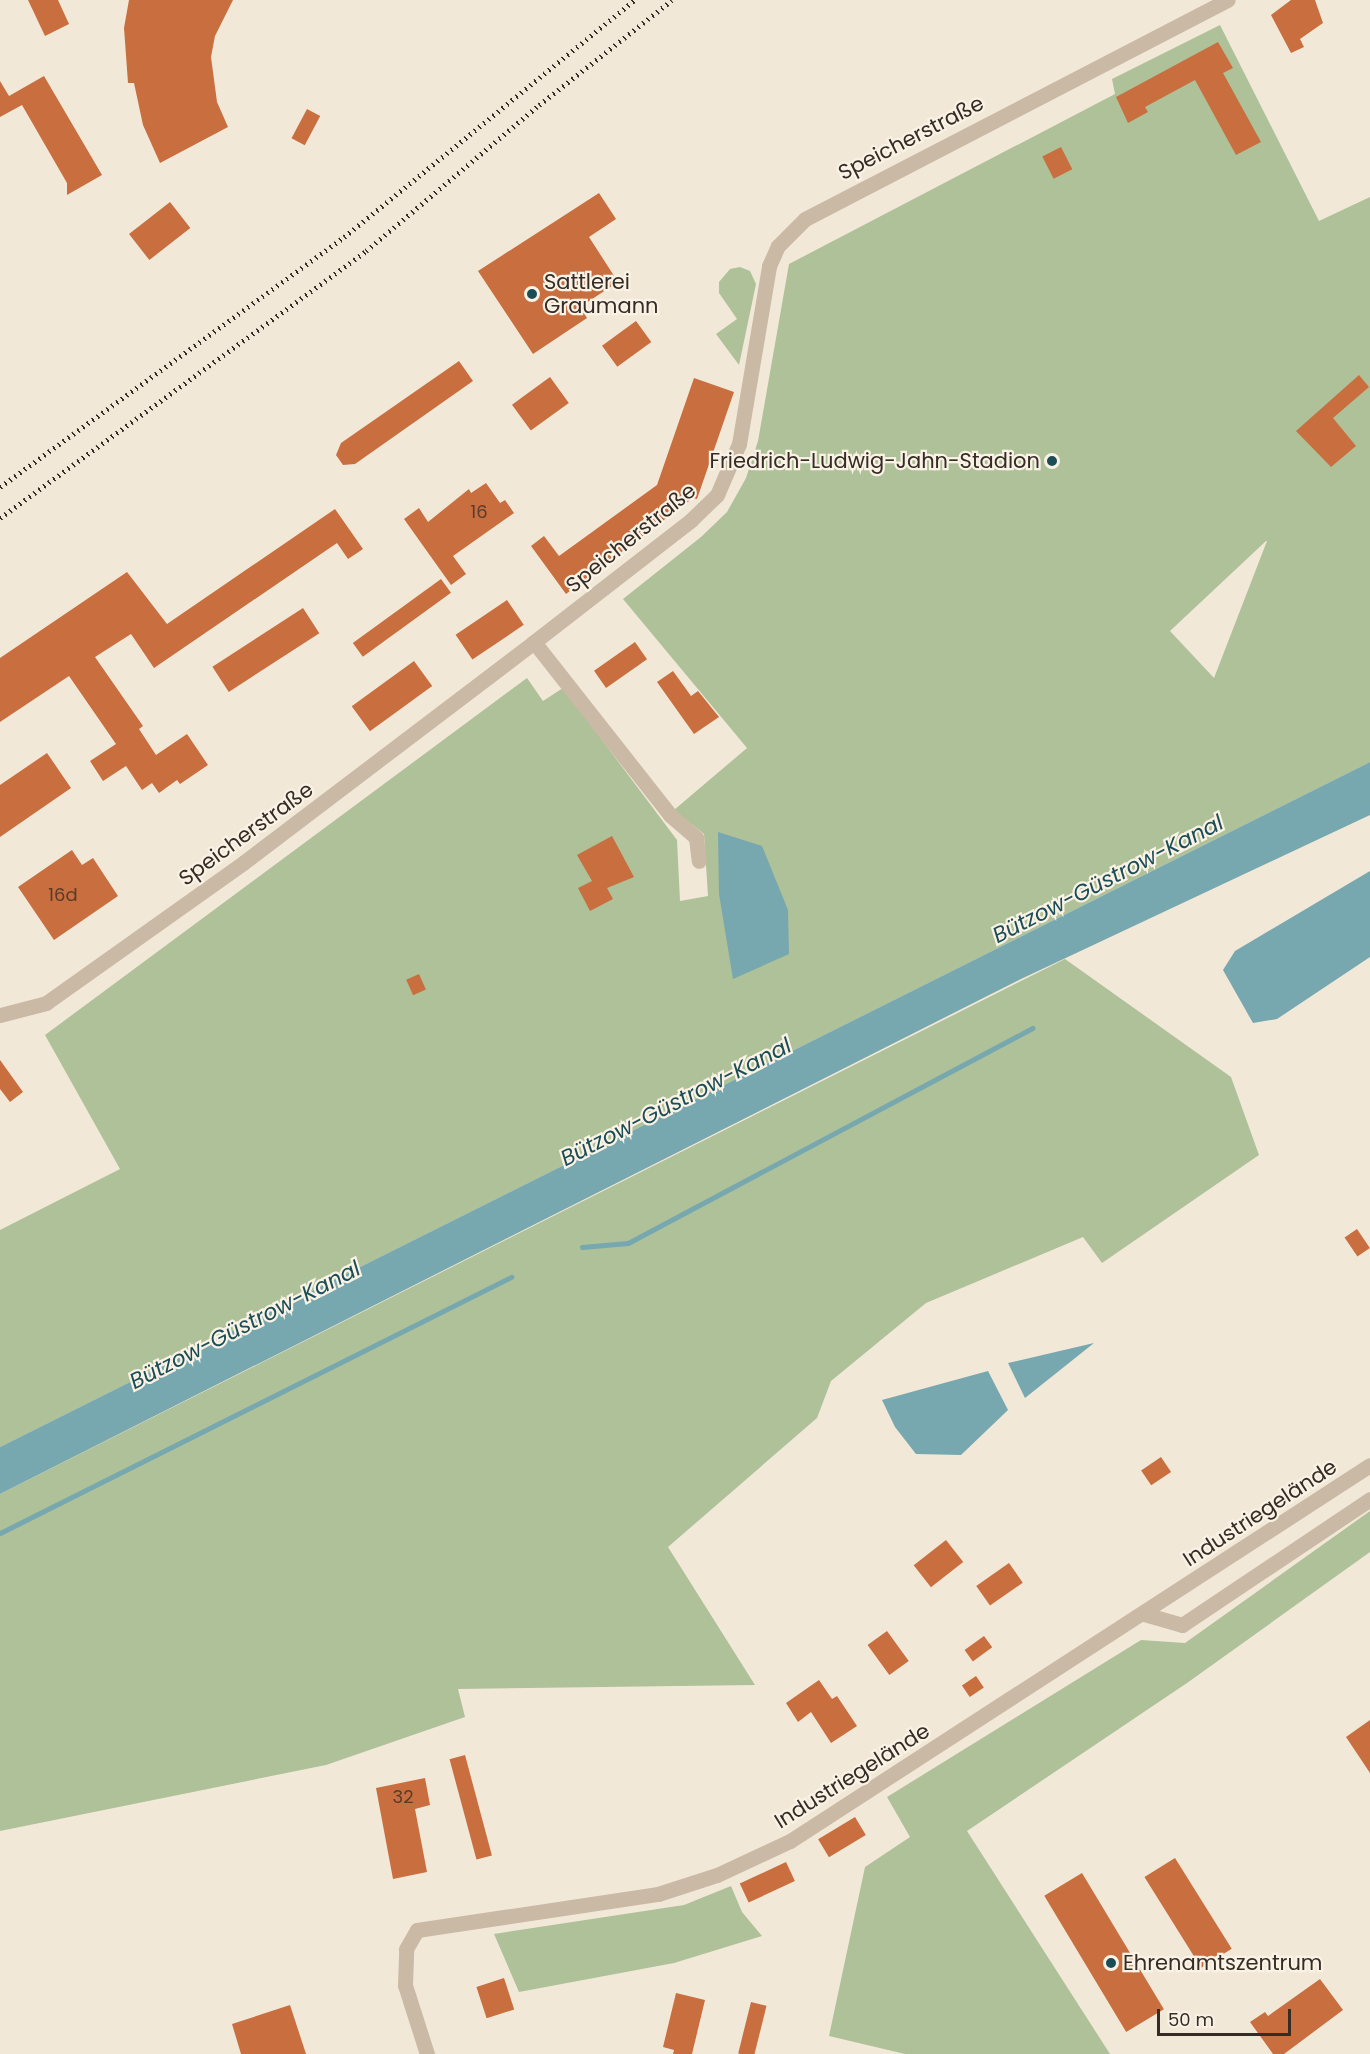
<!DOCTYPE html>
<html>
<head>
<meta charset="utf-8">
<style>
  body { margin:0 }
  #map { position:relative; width:1370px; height:2054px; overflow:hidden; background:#f2e8d8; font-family:Poppins,sans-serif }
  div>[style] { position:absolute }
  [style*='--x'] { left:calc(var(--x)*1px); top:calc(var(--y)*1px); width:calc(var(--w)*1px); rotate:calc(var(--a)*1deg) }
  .green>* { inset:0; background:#afc198 }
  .water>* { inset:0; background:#77a7af }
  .stream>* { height:5px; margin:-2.5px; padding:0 2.5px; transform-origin:2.5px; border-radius:2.5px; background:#77a7af }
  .building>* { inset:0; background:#c96e3f; transform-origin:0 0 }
  .minor>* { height:15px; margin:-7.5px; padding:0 7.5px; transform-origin:7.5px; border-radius:7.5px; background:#cab9a4 }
  .rail>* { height:4.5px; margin-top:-2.25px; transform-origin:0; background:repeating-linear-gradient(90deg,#352c26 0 1.5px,transparent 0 6px) }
  .dots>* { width:16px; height:16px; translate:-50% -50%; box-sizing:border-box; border:3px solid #f9f2e5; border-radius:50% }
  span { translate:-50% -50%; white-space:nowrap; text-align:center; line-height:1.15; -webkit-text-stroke:4.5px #f9f2e5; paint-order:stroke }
  .number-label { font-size:18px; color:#5a3c2c }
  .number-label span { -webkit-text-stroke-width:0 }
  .street-label { font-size:21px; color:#352c26 }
  .poi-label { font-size:21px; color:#352c26 }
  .left { translate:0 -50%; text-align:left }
  .right { translate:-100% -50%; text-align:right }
  .water-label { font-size:22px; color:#1b4d57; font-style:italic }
  .scale { position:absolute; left:1157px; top:2009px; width:134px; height:27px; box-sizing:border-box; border:3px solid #352c26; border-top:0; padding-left:8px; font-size:18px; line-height:21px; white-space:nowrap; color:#352c26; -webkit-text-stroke:4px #f9f2e5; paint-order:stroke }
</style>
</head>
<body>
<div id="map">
  <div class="green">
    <div style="clip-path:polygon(evenodd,1220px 25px,1319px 221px,1370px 197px,1370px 762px,0 1447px,0 1230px,120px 1169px,45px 1035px,527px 678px,543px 701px,563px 688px,677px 840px,680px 901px,708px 896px,704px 834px,674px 810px,747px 748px,623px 599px,701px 537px,727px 512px,746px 478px,758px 441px,789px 264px,1115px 94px,1112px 79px,1220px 25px,1266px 541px,1267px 541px,1214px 678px,1170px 631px,1266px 541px)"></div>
    <div style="clip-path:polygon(740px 267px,750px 271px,756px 284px,739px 365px,716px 334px,737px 319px,719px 293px,719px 282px,730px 269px)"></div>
    <div style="clip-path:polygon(1065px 959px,1231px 1077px,1259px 1155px,1102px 1263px,1083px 1237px,926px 1303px,831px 1381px,817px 1418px,668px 1547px,755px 1685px,458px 1689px,465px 1717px,326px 1765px,0 1831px,0 1494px)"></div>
    <div style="clip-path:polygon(1370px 1511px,1370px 1552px,1187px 1683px,967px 1831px,1110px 2054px,905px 2054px,829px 2036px,865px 1867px,910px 1837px,887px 1797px,1141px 1640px,1185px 1643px)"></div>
    <div style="clip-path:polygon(731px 1886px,742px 1912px,762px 1936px,674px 1963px,519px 1992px,494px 1934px,684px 1905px)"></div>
  </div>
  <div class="water">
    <div style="clip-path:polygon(1370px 762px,1370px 815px,1021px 979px,0 1494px,0 1447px)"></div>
    <div style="clip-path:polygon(718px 832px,762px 846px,788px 910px,789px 954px,733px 979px,719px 894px)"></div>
    <div style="clip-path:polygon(1370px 871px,1370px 957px,1277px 1019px,1253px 1023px,1223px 970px,1235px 951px)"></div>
    <div style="clip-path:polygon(1094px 1343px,1025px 1398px,1008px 1363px)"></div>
    <div style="clip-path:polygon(988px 1371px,1008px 1410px,961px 1455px,916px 1454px,895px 1427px,882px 1400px)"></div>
  </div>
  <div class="stream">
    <div style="--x:582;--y:1247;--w:46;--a:-5"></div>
    <div style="--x:628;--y:1243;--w:458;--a:-28"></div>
    <div style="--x:0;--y:1533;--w:572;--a:-26.61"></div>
  </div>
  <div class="building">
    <div style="clip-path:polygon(28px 0,58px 0,69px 24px,45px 36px)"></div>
    <div style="clip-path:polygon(129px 0,233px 0,215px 36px,211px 57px,217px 102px,228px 127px,160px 163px,143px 125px,134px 83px,128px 83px,124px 28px)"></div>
    <div style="clip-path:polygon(1291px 0,1315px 0,1323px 23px,1300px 39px,1304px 47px,1291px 53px,1271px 15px)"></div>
    <div style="clip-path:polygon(1218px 42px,1233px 68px,1223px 73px,1261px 142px,1236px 155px,1195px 80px,1145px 107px,1148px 112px,1128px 123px,1116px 97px)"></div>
    <div style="clip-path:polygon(44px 76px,102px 175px,67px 195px,67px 183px,22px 105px,0 117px,0 81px,9px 96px)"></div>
    <div style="left:307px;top:109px;width:15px;height:33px;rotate:28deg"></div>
    <div style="left:1061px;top:147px;width:25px;height:21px;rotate:63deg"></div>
    <div style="clip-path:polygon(599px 193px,616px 219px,589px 237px,618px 282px,580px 307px,587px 318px,533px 354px,478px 271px)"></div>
    <div style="left:170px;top:202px;width:33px;height:52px;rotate:52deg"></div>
    <div style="left:636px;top:321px;width:26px;height:42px;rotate:54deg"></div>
    <div style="clip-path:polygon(459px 361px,473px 381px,355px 464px,343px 465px,336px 455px,341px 443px)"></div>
    <div style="clip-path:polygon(1359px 375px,1369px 387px,1333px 418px,1356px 446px,1331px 467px,1296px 431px)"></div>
    <div style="left:550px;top:377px;width:32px;height:47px;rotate:54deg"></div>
    <div style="clip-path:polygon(694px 378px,734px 392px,697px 499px,693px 498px,566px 594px,531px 546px,544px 536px,559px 556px,657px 485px)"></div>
    <div style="clip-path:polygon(486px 483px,500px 503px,505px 500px,514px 513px,453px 556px,466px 574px,451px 585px,404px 519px,419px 508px,428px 522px,469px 489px,471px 493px)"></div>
    <div style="clip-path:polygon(335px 509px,363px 549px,348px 559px,337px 543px,154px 668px,131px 634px,95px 657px,143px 726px,139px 729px,156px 755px,187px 734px,208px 765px,180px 784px,177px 780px,159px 793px,152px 783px,142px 790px,126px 766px,103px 781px,90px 761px,116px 744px,69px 676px,0 722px,0 658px,127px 572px,167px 624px)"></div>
    <div style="left:441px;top:579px;width:17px;height:109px;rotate:54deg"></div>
    <div style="left:507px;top:600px;width:30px;height:62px;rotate:56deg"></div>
    <div style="left:303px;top:608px;width:30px;height:108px;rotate:57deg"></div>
    <div style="left:635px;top:642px;width:21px;height:50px;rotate:55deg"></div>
    <div style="left:414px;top:661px;width:31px;height:77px;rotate:54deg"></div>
    <div style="clip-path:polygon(673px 671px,691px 696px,698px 691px,719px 717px,694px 734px,657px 682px)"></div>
    <div style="clip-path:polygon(47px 753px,71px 788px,0 837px,0 785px)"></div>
    <div style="clip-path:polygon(612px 836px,634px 877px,607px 888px,613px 899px,590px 911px,578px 888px,592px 881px,577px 855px)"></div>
    <div style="clip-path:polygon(72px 850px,82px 865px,93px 858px,118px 896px,54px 940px,18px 887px)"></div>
    <div style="left:419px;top:974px;width:17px;height:14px;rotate:66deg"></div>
    <div style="clip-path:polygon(0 1060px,23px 1092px,10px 1102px,0 1089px)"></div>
    <div style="left:1357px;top:1229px;width:23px;height:15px;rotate:56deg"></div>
    <div style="left:1161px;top:1457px;width:18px;height:24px;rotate:56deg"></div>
    <div style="left:946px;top:1540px;width:28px;height:41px;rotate:52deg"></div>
    <div style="left:1009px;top:1563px;width:24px;height:40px;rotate:55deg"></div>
    <div style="left:887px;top:1631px;width:37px;height:24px;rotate:54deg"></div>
    <div style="left:984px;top:1636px;width:14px;height:24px;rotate:54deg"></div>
    <div style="left:976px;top:1676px;width:14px;height:17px;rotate:56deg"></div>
    <div style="clip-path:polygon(819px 1680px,832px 1699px,837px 1696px,857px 1726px,831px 1743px,811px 1712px,798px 1722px,786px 1703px)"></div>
    <div style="clip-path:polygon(1370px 1720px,1370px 1773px,1346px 1737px)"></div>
    <div style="left:465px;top:1755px;width:104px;height:16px;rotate:75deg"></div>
    <div style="clip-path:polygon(425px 1778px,430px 1805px,415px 1809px,427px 1872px,393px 1879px,376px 1788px)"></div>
    <div style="left:855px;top:1817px;width:21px;height:43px;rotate:59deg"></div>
    <div style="left:1175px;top:1858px;width:107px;height:36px;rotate:58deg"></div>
    <div style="left:786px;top:1862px;width:21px;height:51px;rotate:65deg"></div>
    <div style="left:1082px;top:1873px;width:159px;height:44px;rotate:59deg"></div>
    <div style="left:504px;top:1978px;width:33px;height:29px;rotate:72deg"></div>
    <div style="clip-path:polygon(1320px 1979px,1343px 2010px,1284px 2054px,1273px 2054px,1250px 2022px,1265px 2012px,1268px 2016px)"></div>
    <div style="clip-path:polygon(676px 1993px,705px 2000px,692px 2054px,673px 2054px,674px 2050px,663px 2047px)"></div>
    <div style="left:751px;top:2002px;width:16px;height:53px;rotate:14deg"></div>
    <div style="clip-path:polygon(290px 2005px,306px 2054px,241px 2054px,232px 2024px)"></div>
  </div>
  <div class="minor">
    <div style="--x:534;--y:642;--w:220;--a:51.8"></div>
    <div style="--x:670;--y:815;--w:35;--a:41"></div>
    <div style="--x:696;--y:838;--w:23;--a:83"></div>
    <div style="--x:0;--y:1015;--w:48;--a:-14.6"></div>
    <div style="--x:46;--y:1003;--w:242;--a:-35.4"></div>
    <div style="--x:243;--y:863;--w:365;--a:-37.2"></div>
    <div style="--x:534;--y:642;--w:199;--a:-37.8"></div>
    <div style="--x:691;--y:520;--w:36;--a:-44"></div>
    <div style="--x:717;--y:495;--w:56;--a:-66.7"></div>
    <div style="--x:739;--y:444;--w:181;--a:-80.4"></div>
    <div style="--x:769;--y:266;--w:22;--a:-66"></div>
    <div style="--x:778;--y:246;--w:38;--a:-45"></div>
    <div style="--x:805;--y:219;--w:476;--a:-27.4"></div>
    <div style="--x:1144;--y:1614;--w:40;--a:16"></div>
    <div style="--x:1182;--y:1625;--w:226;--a:-33.8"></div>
    <div style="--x:427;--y:2054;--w:72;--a:-107.7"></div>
    <div style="--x:405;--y:1985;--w:36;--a:-88"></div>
    <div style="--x:406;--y:1949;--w:22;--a:-60"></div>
    <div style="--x:417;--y:1930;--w:244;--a:-8.5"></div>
    <div style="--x:658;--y:1894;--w:62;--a:-17.9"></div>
    <div style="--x:717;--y:1875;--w:81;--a:-25"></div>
    <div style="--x:790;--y:1841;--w:691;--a:-32.95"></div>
  </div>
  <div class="rail">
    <div style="--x:0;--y:487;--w:425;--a:-36"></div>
    <div style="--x:344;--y:237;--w:375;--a:-39.2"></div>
    <div style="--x:0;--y:518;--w:453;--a:-36.1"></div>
    <div style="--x:366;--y:251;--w:226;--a:-40.2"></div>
    <div style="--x:539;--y:105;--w:169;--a:-38.3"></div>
  </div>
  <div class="dots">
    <div style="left:532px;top:294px;background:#1b4d57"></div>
    <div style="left:1052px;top:461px;background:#1b4d57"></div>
    <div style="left:1111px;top:1963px;background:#1b4d57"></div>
  </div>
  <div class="number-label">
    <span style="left:479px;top:512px">16</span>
    <span style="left:63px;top:895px">16d</span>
    <span style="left:403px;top:1797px">32</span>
  </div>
  <div class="street-label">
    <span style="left:911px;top:138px;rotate:-27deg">Speicherstraße</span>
    <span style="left:631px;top:538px;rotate:-39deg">Speicherstraße</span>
    <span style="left:246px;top:834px;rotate:-36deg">Speicherstraße</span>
    <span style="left:1260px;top:1513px;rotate:-33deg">Industriegelände</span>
    <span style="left:852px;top:1776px;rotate:-32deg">Industriegelände</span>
  </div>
  <div class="poi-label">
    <span class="left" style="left:544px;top:294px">Sattlerei<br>Graumann</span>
    <span class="right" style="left:1040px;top:461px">Friedrich-Ludwig-Jahn-Stadion</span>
    <span class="left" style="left:1123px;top:1963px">Ehrenamtszentrum</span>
  </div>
  <div class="water-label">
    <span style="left:1108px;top:879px;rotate:-27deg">Bützow-Güstrow-Kanal</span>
    <span style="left:676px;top:1102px;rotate:-27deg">Bützow-Güstrow-Kanal</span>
    <span style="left:245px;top:1325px;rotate:-27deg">Bützow-Güstrow-Kanal</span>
  </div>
  <div class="scale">50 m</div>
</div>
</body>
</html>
